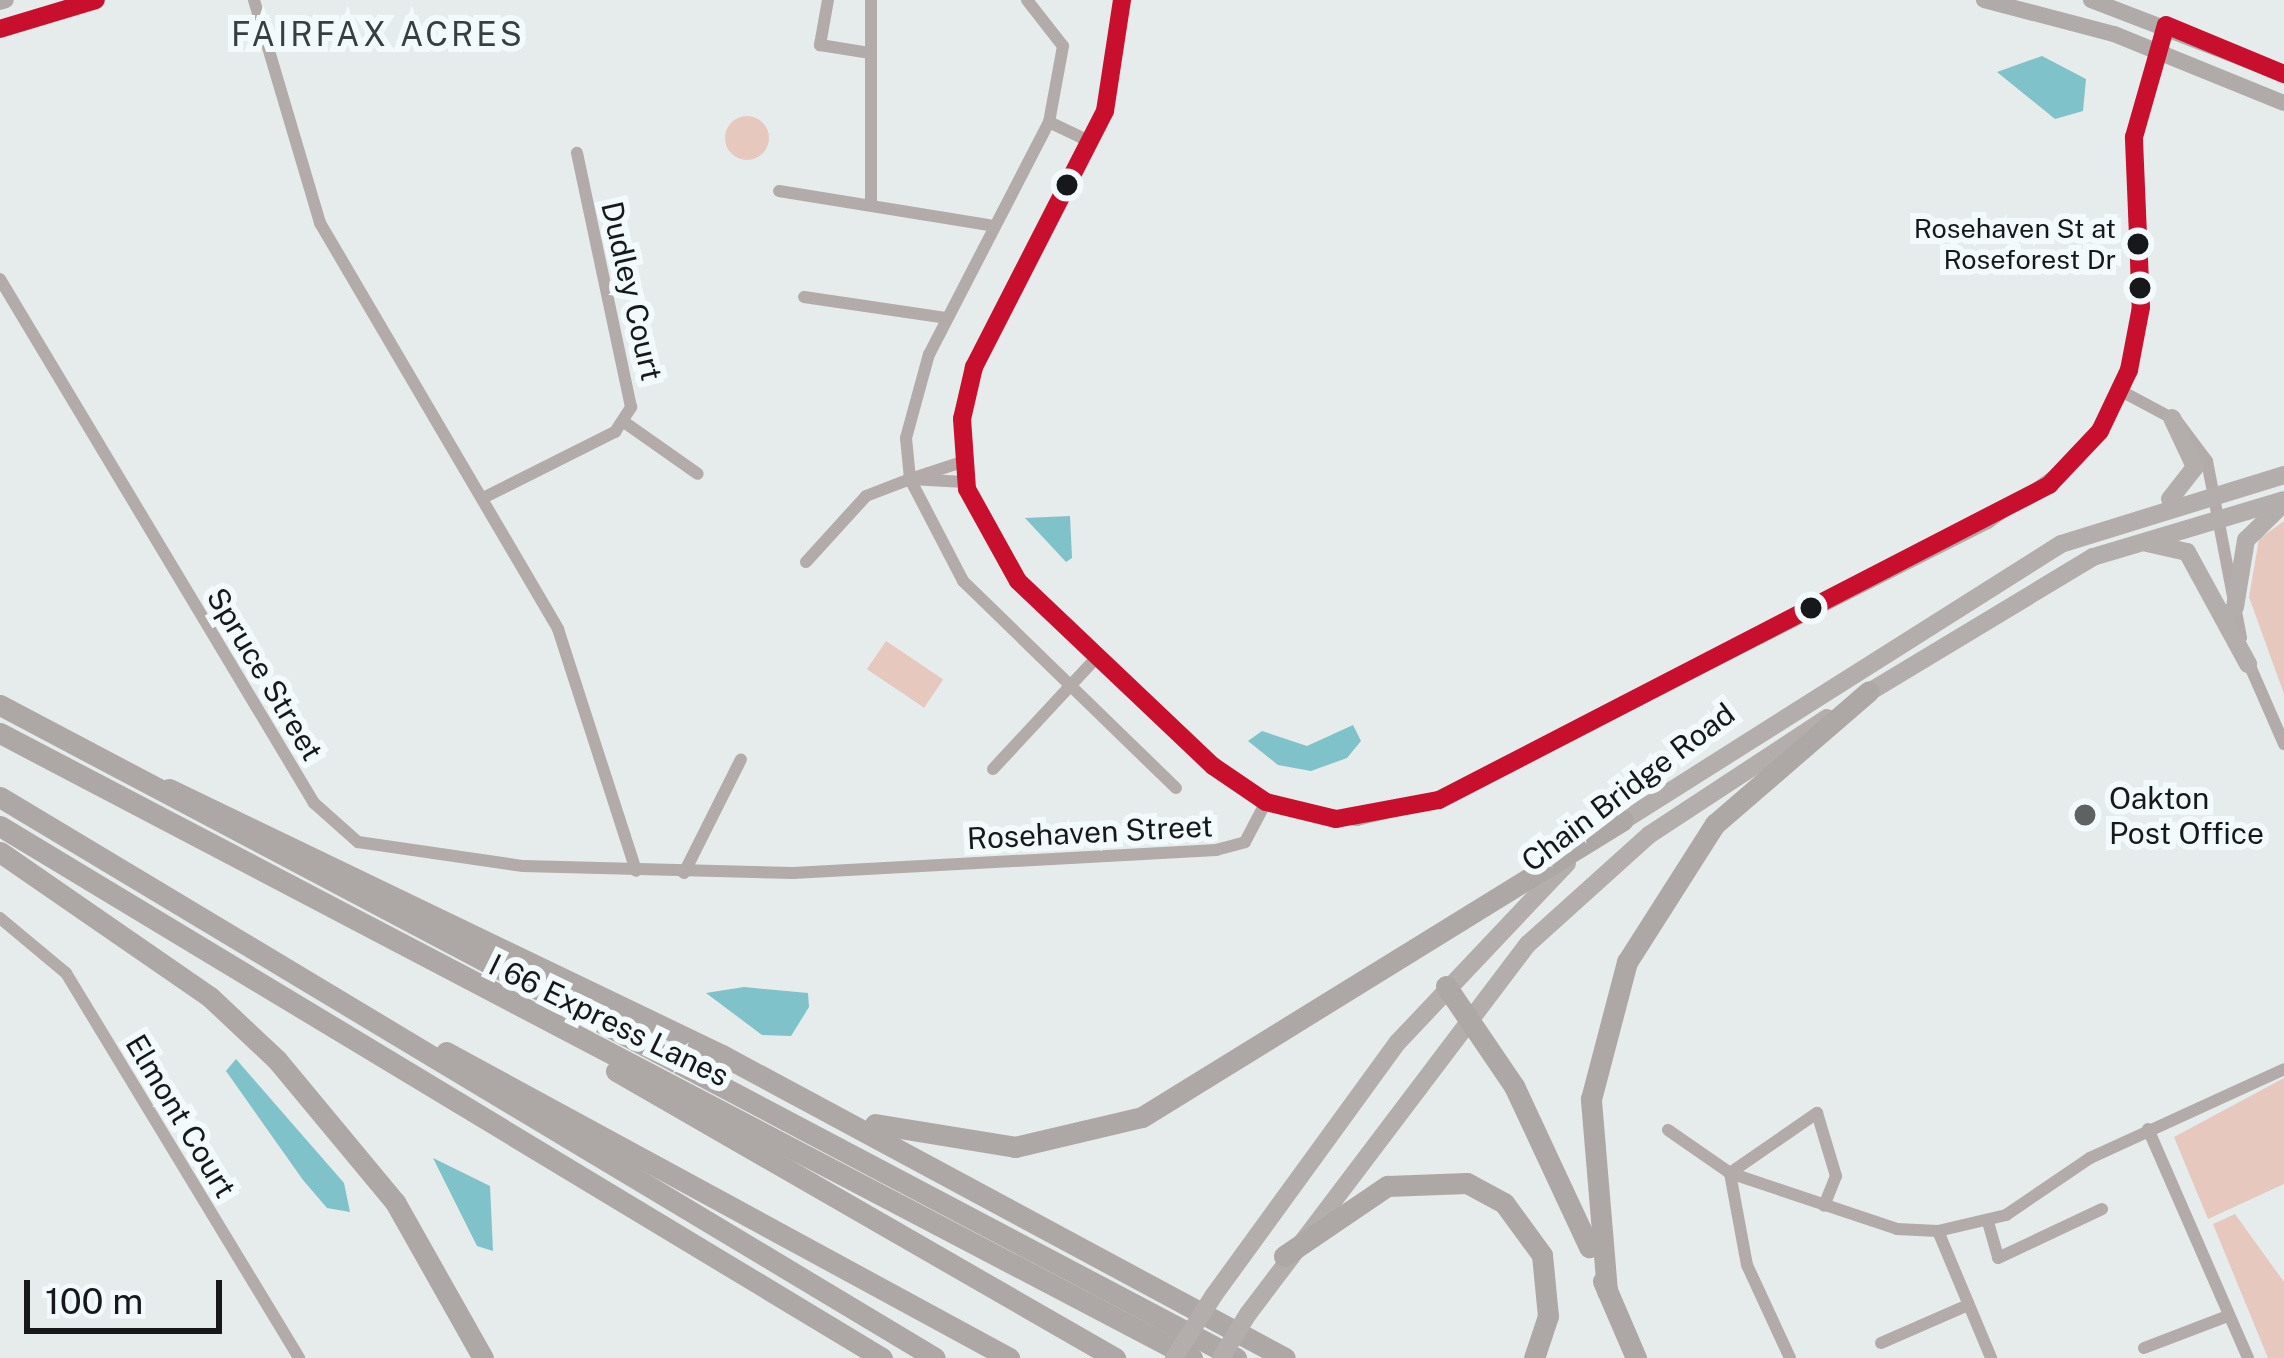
<!DOCTYPE html>
<html>
<head>
<meta charset="utf-8">
<style>
  body { margin:0 }
  #map { position:relative; width:2284px; height:1358px; overflow:hidden; background:#e6ebeb; font-family:"Public Sans",sans-serif }
  div>[style] { position:absolute }
  [style*='--x'] { left:calc(var(--x)*1px); top:calc(var(--y)*1px); width:calc(var(--w)*1px); rotate:calc(var(--a)*1deg) }
  .green>* { inset:0; background:#e7c8be; transform-origin:0 0 }
  .round { border-radius:50% }
  .water>* { inset:0; background:#80c2ca }
  .minor>* { height:12px; margin:-6px; padding:0 6px; transform-origin:6px; border-radius:6px; background:#b2aba9 }
  .secondary>* { height:16px; margin:-8px; padding:0 8px; transform-origin:8px; border-radius:8px; background:#b0aaa8 }
  .primary>* { height:18px; margin:-9px; padding:0 9px; transform-origin:9px; border-radius:9px; background:#b3aeab }
  .motorway>* { height:21px; margin:-10.5px; padding:0 10.5px; transform-origin:10.5px; border-radius:10.5px; background:#ada8a5 }
  .primary-bridge>* { height:18px; margin:-9px; padding:0 9px; transform-origin:9px; border-radius:9px; background:#b3aeab }
  .bus-1>* { height:18px; margin:-9px; padding:0 9px; transform-origin:9px; border-radius:9px; background:#c8102e }
  .dots>* { width:33px; height:33px; translate:-50% -50%; box-sizing:border-box; border:6px solid #f2fafb; border-radius:50% }
  span { translate:-50% -50%; white-space:nowrap; text-align:center; line-height:1.15; -webkit-text-stroke:12px #f2fafb; paint-order:stroke }
  .bus-label { font-size:27px; color:#161819 }
  .right { translate:-100% -50%; text-align:right }
  .street-label { font-size:30px; color:#161819 }
  .poi-label { font-size:30px; color:#161819 }
  .left { translate:0 -50%; text-align:left }
  .neighbourhood-label { font-size:33px; color:#383f3f; letter-spacing:3px }
  .scale { position:absolute; left:24px; top:1280px; width:198px; height:54px; box-sizing:border-box; border:6px solid #161819; border-top:0; padding-left:15px; font-size:36px; line-height:42px; white-space:nowrap; color:#161819; -webkit-text-stroke:9px #f2fafb; paint-order:stroke }
</style>
</head>
<body>
<div id="map">
  <div class="green">
    <div class="round" style="left:725px;top:116px;width:44px;height:44px"></div>
    <div style="clip-path:polygon(2284px 521px,2284px 694px,2249px 597px,2259px 539px)"></div>
    <div style="left:886px;top:641px;width:69px;height:34px;rotate:34deg"></div>
    <div style="clip-path:polygon(2284px 1078px,2284px 1184px,2208px 1219px,2174px 1137px)"></div>
    <div style="clip-path:polygon(2235px 1214px,2284px 1282px,2284px 1358px,2268px 1358px,2213px 1224px)"></div>
  </div>
  <div class="water">
    <div style="clip-path:polygon(2042px 56px,2086px 79px,2083px 111px,2055px 119px,1997px 72px)"></div>
    <div style="clip-path:polygon(1070px 516px,1072px 558px,1066px 562px,1025px 518px)"></div>
    <div style="clip-path:polygon(1353px 725px,1361px 741px,1347px 758px,1311px 771px,1278px 765px,1248px 741px,1262px 731px,1307px 746px)"></div>
    <div style="clip-path:polygon(744px 987px,808px 993px,809px 1007px,791px 1036px,762px 1035px,706px 993px)"></div>
    <div style="clip-path:polygon(236px 1059px,344px 1183px,350px 1212px,327px 1208px,303px 1180px,226px 1071px)"></div>
    <div style="clip-path:polygon(433px 1158px,490px 1186px,493px 1251px,477px 1246px)"></div>
  </div>
  <div class="minor">
    <div style="--x:254;--y:0;--w:233;--a:73.5"></div>
    <div style="--x:320;--y:223;--w:471;--a:59.6"></div>
    <div style="--x:558;--y:629;--w:254;--a:72.1"></div>
    <div style="--x:828;--y:0;--w:46;--a:100.1"></div>
    <div style="--x:820;--y:45;--w:51;--a:9.1"></div>
    <div style="--x:1027;--y:0;--w:58;--a:52"></div>
    <div style="--x:1063;--y:46;--w:77;--a:100.4"></div>
    <div style="--x:1049;--y:122;--w:261;--a:117.3"></div>
    <div style="--x:929;--y:354;--w:87;--a:105.3"></div>
    <div style="--x:906;--y:438;--w:41;--a:84.4"></div>
    <div style="--x:910;--y:479;--w:115;--a:62.5"></div>
    <div style="--x:963;--y:581;--w:297;--a:44.2"></div>
    <div style="--x:1122;--y:0;--w:112;--a:98.7"></div>
    <div style="--x:1105;--y:111;--w:288;--a:117.1"></div>
    <div style="--x:974;--y:367;--w:53;--a:103"></div>
    <div style="--x:962;--y:419;--w:70;--a:85.9"></div>
    <div style="--x:967;--y:489;--w:105;--a:61"></div>
    <div style="--x:1018;--y:581;--w:269;--a:43.5"></div>
    <div style="--x:1213;--y:766;--w:64;--a:34.2"></div>
    <div style="--x:1266;--y:802;--w:93;--a:11.2"></div>
    <div style="--x:1357;--y:820;--w:84;--a:-13.7"></div>
    <div style="--x:1439;--y:800;--w:615;--a:-26.77"></div>
    <div style="--x:1988;--y:523;--w:108;--a:-35.6"></div>
    <div style="--x:2076;--y:460;--w:83;--a:-55.3"></div>
    <div style="--x:2123;--y:392;--w:59;--a:-75.3"></div>
    <div style="--x:2138;--y:335;--w:184;--a:-91.6"></div>
    <div style="--x:2133;--y:151;--w:130;--a:-75.3"></div>
    <div style="--x:1049;--y:122;--w:47;--a:25.5"></div>
    <div style="--x:779;--y:191;--w:213;--a:9.2"></div>
    <div style="--x:871;--y:201;--w:201;--a:-90"></div>
    <div style="--x:0;--y:279;--w:611;--a:59.07"></div>
    <div style="--x:314;--y:803;--w:59;--a:41.6"></div>
    <div style="--x:358;--y:842;--w:167;--a:8.3"></div>
    <div style="--x:523;--y:866;--w:270;--a:1.5"></div>
    <div style="--x:793;--y:873;--w:424;--a:-3.1"></div>
    <div style="--x:1216;--y:850;--w:30;--a:-15"></div>
    <div style="--x:1245;--y:842;--w:45;--a:-62.3"></div>
    <div style="--x:804;--y:297;--w:145;--a:8.4"></div>
    <div style="--x:2123;--y:392;--w:61;--a:28.2"></div>
    <div style="--x:2177;--y:421;--w:50;--a:53.1"></div>
    <div style="--x:2207;--y:461;--w:180;--a:79.1"></div>
    <div style="--x:624;--y:422;--w:90;--a:35.1"></div>
    <div style="--x:962;--y:462;--w:55;--a:161.9"></div>
    <div style="--x:910;--y:479;--w:55;--a:3.1"></div>
    <div style="--x:483;--y:498;--w:148;--a:-26.6"></div>
    <div style="--x:615;--y:432;--w:30;--a:-57"></div>
    <div style="--x:631;--y:407;--w:260;--a:-102"></div>
    <div style="--x:806;--y:562;--w:89;--a:-47.7"></div>
    <div style="--x:866;--y:496;--w:47;--a:-21.1"></div>
    <div style="--x:2246;--y:657;--w:95;--a:66.4"></div>
    <div style="--x:993;--y:769;--w:153;--a:-47.1"></div>
    <div style="--x:684;--y:873;--w:127;--a:-63.4"></div>
    <div style="--x:0;--y:918;--w:86;--a:39.8"></div>
    <div style="--x:66;--y:973;--w:450;--a:58.8"></div>
    <div style="--x:2148;--y:1129;--w:250;--a:66.4"></div>
    <div style="--x:1668;--y:1130;--w:75;--a:34.7"></div>
    <div style="--x:1730;--y:1173;--w:176;--a:18.5"></div>
    <div style="--x:1897;--y:1229;--w:41;--a:2.8"></div>
    <div style="--x:1938;--y:1231;--w:70;--a:-13.2"></div>
    <div style="--x:2006;--y:1215;--w:102;--a:-34.2"></div>
    <div style="--x:2090;--y:1158;--w:213;--a:-24.6"></div>
    <div style="--x:1988;--y:1222;--w:37;--a:74"></div>
    <div style="--x:1998;--y:1258;--w:115;--a:-25.2"></div>
    <div style="--x:1938;--y:1231;--w:138;--a:67.3"></div>
    <div style="--x:1881;--y:1343;--w:95;--a:-23.6"></div>
    <div style="--x:2144;--y:1348;--w:90;--a:-20.9"></div>
    <div style="--x:1790;--y:1358;--w:102;--a:-114.8"></div>
    <div style="--x:1747;--y:1265;--w:94;--a:-100.5"></div>
    <div style="--x:1730;--y:1173;--w:106;--a:-34.6"></div>
    <div style="--x:1817;--y:1113;--w:66;--a:73.2"></div>
    <div style="--x:1836;--y:1176;--w:32;--a:112"></div>
  </div>
  <div class="secondary">
    <div style="--x:1984;--y:0;--w:134;--a:14.7"></div>
    <div style="--x:2114;--y:34;--w:183;--a:22.1"></div>
    <div style="--x:2091;--y:0;--w:207;--a:21"></div>
    <div style="--x:0;--y:2;--w:6;--a:-18"></div>
    <div style="--x:0;--y:29;--w:100;--a:-16.8"></div>
  </div>
  <div class="primary">
    <div style="--x:2170;--y:499;--w:41;--a:-52"></div>
    <div style="--x:2195;--y:467;--w:54;--a:-115.1"></div>
    <div style="--x:2147;--y:543;--w:41;--a:12.7"></div>
    <div style="--x:2187;--y:552;--w:128;--a:61.4"></div>
    <div style="--x:2235;--y:607;--w:68;--a:-80.7"></div>
    <div style="--x:2246;--y:540;--w:53;--a:-44.2"></div>
    <div style="--x:1861;--y:697;--w:271;--a:-31.1"></div>
    <div style="--x:2093;--y:557;--w:199;--a:-16.6"></div>
    <div style="--x:1612;--y:828;--w:531;--a:-32.31"></div>
    <div style="--x:2061;--y:544;--w:233;--a:-17.2"></div>
    <div style="--x:1214;--y:1295;--w:313;--a:-54"></div>
    <div style="--x:1398;--y:1042;--w:246;--a:-46.6"></div>
    <div style="--x:1248;--y:1314;--w:464;--a:-52.9"></div>
    <div style="--x:1528;--y:944;--w:163;--a:-42"></div>
    <div style="--x:1649;--y:835;--w:213;--a:-33.3"></div>
  </div>
  <div class="motorway">
    <div style="--x:0;--y:705;--w:1398;--a:27.85"></div>
    <div style="--x:0;--y:733;--w:1346;--a:27.67"></div>
    <div style="--x:169;--y:789;--w:614;--a:25.69"></div>
    <div style="--x:722;--y:1055;--w:639;--a:28.29"></div>
    <div style="--x:0;--y:797;--w:1090;--a:30.96"></div>
    <div style="--x:0;--y:826;--w:1030;--a:31.1"></div>
    <div style="--x:0;--y:852;--w:255;--a:34.6"></div>
    <div style="--x:210;--y:997;--w:92;--a:43.2"></div>
    <div style="--x:277;--y:1060;--w:185;--a:50.3"></div>
    <div style="--x:395;--y:1202;--w:179;--a:60.6"></div>
    <div style="--x:1446;--y:986;--w:121;--a:55.8"></div>
    <div style="--x:1514;--y:1086;--w:178;--a:65"></div>
    <div style="--x:446;--y:1052;--w:641;--a:28.52"></div>
    <div style="--x:616;--y:1071;--w:576;--a:29.91"></div>
    <div style="--x:875;--y:1124;--w:142;--a:9.3"></div>
    <div style="--x:1015;--y:1147;--w:130;--a:-13.3"></div>
    <div style="--x:1142;--y:1117;--w:565;--a:-31.69"></div>
    <div style="--x:1284;--y:1256;--w:125;--a:-34.2"></div>
    <div style="--x:1387;--y:1186;--w:80;--a:-2.1"></div>
    <div style="--x:1467;--y:1183;--w:42;--a:28.4"></div>
    <div style="--x:1504;--y:1203;--w:64;--a:53.8"></div>
    <div style="--x:1542;--y:1255;--w:61;--a:84.4"></div>
    <div style="--x:1548;--y:1316;--w:44;--a:108.4"></div>
    <div style="--x:1603;--y:1281;--w:84;--a:66.8"></div>
    <div style="--x:1607;--y:1291;--w:193;--a:-94.8"></div>
    <div style="--x:1591;--y:1099;--w:142;--a:-75.3"></div>
    <div style="--x:1627;--y:962;--w:164;--a:-57.5"></div>
    <div style="--x:1715;--y:824;--w:203;--a:-40.8"></div>
  </div>
  <div class="primary-bridge">
    <div style="--x:1174;--y:1358;--w:75;--a:-57.6"></div>
    <div style="--x:1221;--y:1358;--w:52;--a:-58.5"></div>
  </div>
  <div class="bus-1">
    <div style="--x:1122;--y:0;--w:112;--a:98.7"></div>
    <div style="--x:1105;--y:111;--w:288;--a:117.1"></div>
    <div style="--x:974;--y:367;--w:53;--a:103"></div>
    <div style="--x:962;--y:419;--w:70;--a:85.9"></div>
    <div style="--x:967;--y:489;--w:105;--a:61"></div>
    <div style="--x:1018;--y:581;--w:269;--a:43.5"></div>
    <div style="--x:1213;--y:766;--w:64;--a:34.2"></div>
    <div style="--x:1266;--y:802;--w:72;--a:13.7"></div>
    <div style="--x:1336;--y:819;--w:105;--a:-10.5"></div>
    <div style="--x:1439;--y:800;--w:687;--a:-27.31"></div>
    <div style="--x:2049;--y:485;--w:74;--a:-46.6"></div>
    <div style="--x:2100;--y:431;--w:68;--a:-64.6"></div>
    <div style="--x:2129;--y:370;--w:64;--a:-79.2"></div>
    <div style="--x:2141;--y:307;--w:170;--a:-92.4"></div>
    <div style="--x:2134;--y:137;--w:116;--a:-74.1"></div>
    <div style="--x:2166;--y:25;--w:128;--a:22.6"></div>
    <div style="--x:0;--y:29;--w:100;--a:-16.8"></div>
  </div>
  <div class="dots">
    <div style="left:1067px;top:185px;background:#161819"></div>
    <div style="left:2138px;top:244px;background:#161819"></div>
    <div style="left:2140px;top:288px;background:#161819"></div>
    <div style="left:1811px;top:608px;background:#161819"></div>
    <div style="left:2085px;top:815px;background:#5f6262"></div>
  </div>
  <div class="bus-label">
    <span class="right" style="left:2116px;top:244px">Rosehaven St at<br>Roseforest Dr</span>
  </div>
  <div class="street-label">
    <span style="left:632px;top:291px;rotate:77deg">Dudley Court</span>
    <span style="left:265px;top:674px;rotate:59deg">Spruce Street</span>
    <span style="left:1628px;top:787px;rotate:-37deg">Chain Bridge Road</span>
    <span style="left:1090px;top:832px;rotate:-3deg">Rosehaven Street</span>
    <span style="left:609px;top:1020px;rotate:26deg">I 66 Express Lanes</span>
    <span style="left:181px;top:1116px;rotate:59deg">Elmont Court</span>
  </div>
  <div class="poi-label">
    <span class="left" style="left:2109px;top:815px">Oakton<br>Post Office</span>
  </div>
  <div class="neighbourhood-label">
    <span style="left:378px;top:35px">FAIRFAX ACRES</span>
  </div>
  <div class="scale">100 m</div>
</div>
</body>
</html>
